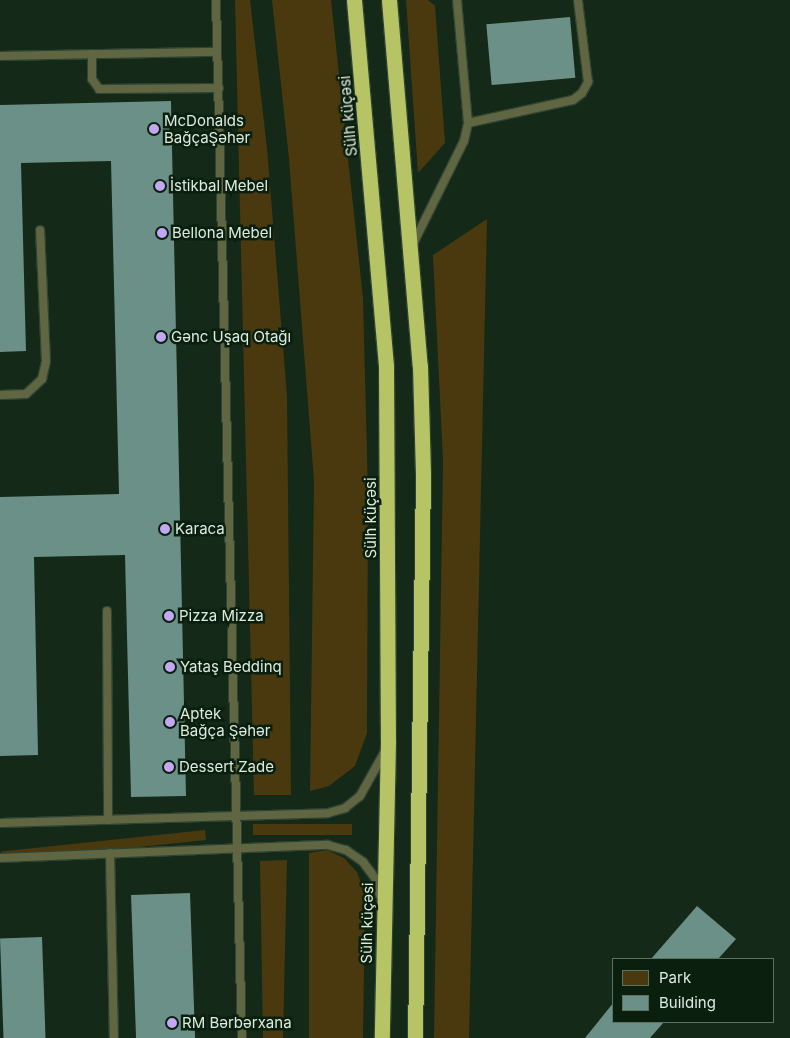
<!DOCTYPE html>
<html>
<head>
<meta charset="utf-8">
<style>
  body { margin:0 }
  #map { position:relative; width:790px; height:1038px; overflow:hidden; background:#142917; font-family:Inter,sans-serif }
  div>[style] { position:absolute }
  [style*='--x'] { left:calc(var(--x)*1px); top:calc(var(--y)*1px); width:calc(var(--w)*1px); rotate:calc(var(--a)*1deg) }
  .green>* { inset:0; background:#4a390e; transform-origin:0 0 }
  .building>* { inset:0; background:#6b9087; transform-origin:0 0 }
  .roads { filter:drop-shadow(1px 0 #304433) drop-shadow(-1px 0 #304433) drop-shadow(0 1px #304433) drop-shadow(0 -1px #304433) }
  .lane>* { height:8px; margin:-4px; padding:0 4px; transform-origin:4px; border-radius:4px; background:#606642 }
  .highway>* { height:15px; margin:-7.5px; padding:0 7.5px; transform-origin:7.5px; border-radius:7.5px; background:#b6c466 }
  .dots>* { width:14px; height:14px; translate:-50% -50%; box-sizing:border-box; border:2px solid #0a1f0e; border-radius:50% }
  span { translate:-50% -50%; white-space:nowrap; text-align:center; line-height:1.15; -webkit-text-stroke:5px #0a1f0e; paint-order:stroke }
  .street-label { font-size:15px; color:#deebdf }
  .poi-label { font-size:15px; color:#deebdf }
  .left { translate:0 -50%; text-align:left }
  .legend { position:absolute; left:612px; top:958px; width:162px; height:65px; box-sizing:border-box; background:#0a1f0e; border:1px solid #5f7162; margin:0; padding:6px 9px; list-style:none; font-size:15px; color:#deebdf }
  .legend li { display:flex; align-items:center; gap:10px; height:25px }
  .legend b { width:25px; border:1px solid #5f7162 }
</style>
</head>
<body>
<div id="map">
  <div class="green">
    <div style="clip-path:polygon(235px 0,250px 0,267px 148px,287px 396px,291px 795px,254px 795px)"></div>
    <div style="clip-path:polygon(272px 0,331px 0,363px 298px,368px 494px,367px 733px,355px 766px,329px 786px,310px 791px,314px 481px,289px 159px)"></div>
    <div style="clip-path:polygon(406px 0,428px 0,435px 6px,445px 143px,418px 173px)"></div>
    <div style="clip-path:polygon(487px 219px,469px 1038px,434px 1038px,443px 461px,433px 255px)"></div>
    <div style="left:253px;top:824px;width:99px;height:11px"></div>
    <div style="left:205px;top:830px;width:10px;height:205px;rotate:84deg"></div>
    <div style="clip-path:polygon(327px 850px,344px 858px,357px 872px,365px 895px,363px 1038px,309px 1038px,309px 853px)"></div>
    <div style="clip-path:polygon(287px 860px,283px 1038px,263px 1038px,260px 861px)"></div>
  </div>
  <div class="building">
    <div style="left:570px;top:17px;width:61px;height:84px;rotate:85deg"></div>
    <div style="clip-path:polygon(171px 101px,186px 796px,131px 797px,125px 555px,34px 557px,38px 755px,0 756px,0 497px,119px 494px,111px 161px,21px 163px,26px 351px,0 352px,0 105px)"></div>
    <div style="left:190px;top:893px;width:145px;height:59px;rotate:88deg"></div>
    <div style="clip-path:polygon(697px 906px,736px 939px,718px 959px,651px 959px)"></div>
    <div style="left:42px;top:937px;width:101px;height:42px;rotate:88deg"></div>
    <div style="clip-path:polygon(614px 1002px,614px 1022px,664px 1022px,650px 1038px,585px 1038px)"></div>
  </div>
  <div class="roads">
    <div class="lane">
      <div style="--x:216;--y:0;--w:1038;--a:88.57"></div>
      <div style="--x:92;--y:54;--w:25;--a:90"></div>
      <div style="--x:92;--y:79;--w:12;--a:55"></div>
      <div style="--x:99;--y:89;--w:120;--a:-0.5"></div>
      <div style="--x:0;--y:56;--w:217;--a:-1.1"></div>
      <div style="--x:468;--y:123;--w:107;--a:-12.4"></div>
      <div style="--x:573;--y:100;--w:11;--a:-38"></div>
      <div style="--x:582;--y:93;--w:13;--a:-61"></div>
      <div style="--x:588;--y:82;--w:83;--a:-97"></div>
      <div style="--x:413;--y:244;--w:115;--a:-63.7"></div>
      <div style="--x:464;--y:141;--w:18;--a:-77"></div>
      <div style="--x:468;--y:123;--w:123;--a:-95.1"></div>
      <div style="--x:0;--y:395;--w:26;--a:-2"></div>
      <div style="--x:26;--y:394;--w:22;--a:-43"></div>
      <div style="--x:42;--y:379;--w:18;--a:-77"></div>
      <div style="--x:46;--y:361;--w:131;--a:-92.6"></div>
      <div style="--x:107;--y:611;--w:209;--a:89.7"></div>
      <div style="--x:0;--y:823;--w:328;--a:-1.7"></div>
      <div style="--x:328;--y:813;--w:18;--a:-16"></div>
      <div style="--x:345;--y:808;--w:19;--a:-39"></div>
      <div style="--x:360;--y:796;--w:49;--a:-60.8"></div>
      <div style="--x:110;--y:853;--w:185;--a:88.8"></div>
      <div style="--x:0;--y:858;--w:328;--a:-2.3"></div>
      <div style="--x:328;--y:845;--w:19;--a:16"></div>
      <div style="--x:346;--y:850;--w:21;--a:35"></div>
      <div style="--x:363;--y:862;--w:20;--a:53"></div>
      <div style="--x:375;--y:878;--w:18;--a:74"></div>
    </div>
    <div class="highway">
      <div style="--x:354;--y:0;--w:367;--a:85"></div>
      <div style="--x:386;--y:366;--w:375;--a:89.7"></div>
      <div style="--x:388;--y:741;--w:297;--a:91.2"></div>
      <div style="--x:389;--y:0;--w:367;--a:85.2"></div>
      <div style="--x:420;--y:366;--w:109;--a:88.4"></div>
      <div style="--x:423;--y:475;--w:563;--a:90.81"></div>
    </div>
  </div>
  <div class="dots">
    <div style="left:154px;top:129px;background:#c3a7f2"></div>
    <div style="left:160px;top:186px;background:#c3a7f2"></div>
    <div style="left:162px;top:233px;background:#c3a7f2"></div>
    <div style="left:161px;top:337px;background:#c3a7f2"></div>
    <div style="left:165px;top:529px;background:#c3a7f2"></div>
    <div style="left:169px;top:616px;background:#c3a7f2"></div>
    <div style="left:170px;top:667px;background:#c3a7f2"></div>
    <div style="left:170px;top:722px;background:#c3a7f2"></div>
    <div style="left:169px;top:767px;background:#c3a7f2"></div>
    <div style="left:172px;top:1023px;background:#c3a7f2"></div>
  </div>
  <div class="street-label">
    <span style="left:348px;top:116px;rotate:-95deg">Sülh küçəsi</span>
    <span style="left:371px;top:518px;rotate:-90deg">Sülh küçəsi</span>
    <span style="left:367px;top:923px;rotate:-89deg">Sülh küçəsi</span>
  </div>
  <div class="poi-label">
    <span class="left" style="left:164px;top:129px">McDonalds<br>BağçaŞəhər</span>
    <span class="left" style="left:170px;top:186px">İstikbal Mebel</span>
    <span class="left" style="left:172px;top:233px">Bellona Mebel</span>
    <span class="left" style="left:171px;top:337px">Gənc Uşaq Otağı</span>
    <span class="left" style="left:175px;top:529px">Karaca</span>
    <span class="left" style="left:179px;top:616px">Pizza Mizza</span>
    <span class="left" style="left:180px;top:667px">Yataş Beddinq</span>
    <span class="left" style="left:180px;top:722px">Aptek<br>Bağça Şəhər</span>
    <span class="left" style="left:179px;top:767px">Dessert Zade</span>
    <span class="left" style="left:182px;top:1023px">RM Bərbərxana</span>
  </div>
  <ul class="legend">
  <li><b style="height:14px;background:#4a390e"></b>Park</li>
  <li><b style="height:14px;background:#6b9087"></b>Building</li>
  </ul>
</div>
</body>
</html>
